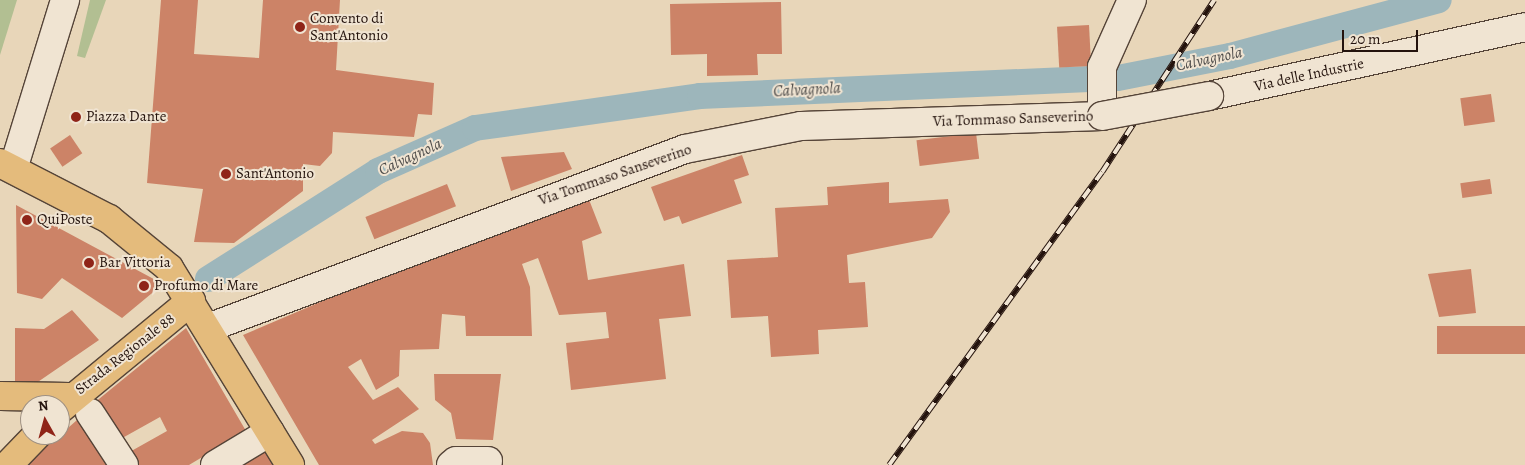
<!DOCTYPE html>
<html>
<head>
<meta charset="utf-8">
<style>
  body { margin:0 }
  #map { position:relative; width:1525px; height:465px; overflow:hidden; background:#e8d6b9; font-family:Alegreya,serif }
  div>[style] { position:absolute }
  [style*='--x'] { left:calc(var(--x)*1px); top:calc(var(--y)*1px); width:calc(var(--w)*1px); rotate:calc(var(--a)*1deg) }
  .green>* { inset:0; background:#b2bf92 }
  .canal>* { height:26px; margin:-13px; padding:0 13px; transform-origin:13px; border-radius:13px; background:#9db6bb }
  .building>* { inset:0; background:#cc8367; transform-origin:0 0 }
  .roads { filter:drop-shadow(1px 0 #554438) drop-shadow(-1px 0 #554438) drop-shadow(0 1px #554438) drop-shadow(0 -1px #554438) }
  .minor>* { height:28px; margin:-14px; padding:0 14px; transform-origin:14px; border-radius:14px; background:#f0e4d2 }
  .major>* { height:28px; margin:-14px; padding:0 14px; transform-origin:14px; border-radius:14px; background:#e4bb7c }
  .rail>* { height:5.5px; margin-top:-2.75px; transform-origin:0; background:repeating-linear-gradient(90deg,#f0e4d2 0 11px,#24130d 0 22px); box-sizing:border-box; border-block:1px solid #24130d }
  .bridges { filter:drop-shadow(1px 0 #554438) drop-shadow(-1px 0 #554438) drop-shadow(0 1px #554438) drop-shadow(0 -1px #554438) }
  .minor-bridge>* { height:28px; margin:-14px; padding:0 14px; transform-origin:14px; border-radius:14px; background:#f0e4d2 }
  .dots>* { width:14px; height:14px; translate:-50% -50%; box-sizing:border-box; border:2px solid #f0e4d2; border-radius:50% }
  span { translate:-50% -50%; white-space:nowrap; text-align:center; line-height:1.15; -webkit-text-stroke:4px #f0e4d2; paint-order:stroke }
  .poi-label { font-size:15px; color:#24130d }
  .left { translate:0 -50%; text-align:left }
  .street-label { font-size:15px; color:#24130d }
  .water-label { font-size:16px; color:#4e4c4a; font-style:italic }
  .north { position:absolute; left:20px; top:395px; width:50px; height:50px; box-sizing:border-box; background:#f0e4d2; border:1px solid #9e9083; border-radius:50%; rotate:353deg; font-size:14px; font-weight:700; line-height:20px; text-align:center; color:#24130d }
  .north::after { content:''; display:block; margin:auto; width:18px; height:22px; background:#8f2418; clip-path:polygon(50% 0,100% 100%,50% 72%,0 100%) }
  .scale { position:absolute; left:1342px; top:30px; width:76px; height:22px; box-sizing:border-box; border:2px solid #24130d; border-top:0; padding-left:6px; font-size:15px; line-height:18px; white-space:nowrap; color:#24130d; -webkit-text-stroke:4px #f0e4d2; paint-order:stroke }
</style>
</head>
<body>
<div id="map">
  <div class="green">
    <div style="clip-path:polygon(0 0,17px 0,0 55px)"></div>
    <div style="clip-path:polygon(90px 0,106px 0,85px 58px,77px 56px)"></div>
  </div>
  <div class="canal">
    <div style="--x:208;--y:279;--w:201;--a:-32.4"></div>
    <div style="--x:378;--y:171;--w:106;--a:-23.9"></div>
    <div style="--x:475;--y:128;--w:227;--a:-8.1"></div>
    <div style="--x:700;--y:96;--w:418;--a:-2.5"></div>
    <div style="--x:1118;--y:78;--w:114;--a:-11.1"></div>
    <div style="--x:1230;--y:56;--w:216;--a:-15"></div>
  </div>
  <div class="building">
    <div style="clip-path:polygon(161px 0,198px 0,194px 54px,259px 58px,263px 0,340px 0,336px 70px,434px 83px,432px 115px,418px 114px,414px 137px,333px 132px,332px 153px,320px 166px,303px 164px,303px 191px,234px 243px,194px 242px,203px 189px,147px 183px)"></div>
    <div style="clip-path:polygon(781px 2px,782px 54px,757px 54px,758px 75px,707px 76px,707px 54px,671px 55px,670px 4px)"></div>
    <div style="left:1089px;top:25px;width:41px;height:32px;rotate:87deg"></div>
    <div style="left:1491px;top:94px;width:28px;height:31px;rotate:82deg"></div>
    <div style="left:976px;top:133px;width:26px;height:60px;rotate:83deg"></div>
    <div style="left:70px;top:135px;width:22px;height:24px;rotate:56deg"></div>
    <div style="clip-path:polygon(564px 152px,572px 169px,511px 191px,501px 157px)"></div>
    <div style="clip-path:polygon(742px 155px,749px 175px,734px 180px,742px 203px,682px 224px,679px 216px,664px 221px,651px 187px)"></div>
    <div style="left:1490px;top:179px;width:15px;height:30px;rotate:82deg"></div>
    <div style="clip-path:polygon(889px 182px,889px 203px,948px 199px,950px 212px,932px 238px,847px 255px,849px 283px,865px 282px,868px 327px,818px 330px,819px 354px,771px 357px,768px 316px,731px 318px,727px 260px,778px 257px,775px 208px,828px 205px,827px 187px)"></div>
    <div style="left:447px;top:184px;width:24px;height:88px;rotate:68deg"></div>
    <div style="clip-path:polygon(588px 197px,602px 233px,582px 241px,588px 280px,684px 264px,691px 316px,659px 319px,666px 379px,571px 390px,566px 343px,609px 338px,606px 312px,559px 315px,538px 258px,522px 264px,530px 287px,532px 336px,466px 336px,465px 316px,442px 314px,439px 349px,400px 350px,399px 376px,376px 390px,361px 359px,348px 367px,373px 400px,398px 387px,419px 409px,372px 440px,375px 444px,402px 431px,423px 433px,430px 443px,433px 465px,319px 465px,243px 335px,379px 277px)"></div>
    <div style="clip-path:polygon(16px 205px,163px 284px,122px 318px,62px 278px,42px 299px,17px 293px)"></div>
    <div style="clip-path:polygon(1471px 269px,1476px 313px,1439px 317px,1428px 274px)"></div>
    <div style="clip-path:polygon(72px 310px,99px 340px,29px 388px,15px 381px,15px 328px,44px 329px)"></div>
    <div style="left:1525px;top:326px;width:28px;height:88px;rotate:90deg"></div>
    <div style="clip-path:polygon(186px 328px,246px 431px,189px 465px,133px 465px,126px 454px,167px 431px,160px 417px,117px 441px,94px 403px)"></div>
    <div style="clip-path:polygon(434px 374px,501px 374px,493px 440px,456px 439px,451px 413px,435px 400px)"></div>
    <div style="clip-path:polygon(85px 413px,118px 465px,23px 465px,60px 435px)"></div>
    <div style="clip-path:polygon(264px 448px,275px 465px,236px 465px)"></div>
  </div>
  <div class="roads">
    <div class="minor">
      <div style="--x:1209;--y:96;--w:323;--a:-12.3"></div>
      <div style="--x:14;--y:166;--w:174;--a:-72.9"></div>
      <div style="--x:208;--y:328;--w:509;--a:-20.57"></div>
      <div style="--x:685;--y:149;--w:118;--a:-11.2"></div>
      <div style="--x:801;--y:126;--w:301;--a:-1.9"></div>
      <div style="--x:1102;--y:116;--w:49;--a:-90"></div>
      <div style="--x:1102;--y:67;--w:73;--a:-65.9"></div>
      <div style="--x:90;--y:413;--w:62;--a:56.8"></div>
      <div style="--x:215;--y:465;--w:64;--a:-31"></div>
      <div style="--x:451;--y:465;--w:6;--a:-39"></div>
      <div style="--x:456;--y:461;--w:32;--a:0"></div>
    </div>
    <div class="major">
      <div style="--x:0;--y:163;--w:123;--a:27.2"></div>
      <div style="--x:109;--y:219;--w:77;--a:39.2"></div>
      <div style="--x:169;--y:268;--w:231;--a:58.4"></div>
      <div style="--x:0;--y:396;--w:70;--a:0.8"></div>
      <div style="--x:60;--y:409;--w:170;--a:-39.5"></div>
      <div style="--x:8;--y:465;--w:42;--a:-46"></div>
    </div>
  </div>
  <div class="rail">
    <div style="--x:889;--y:465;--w:362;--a:-54"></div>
    <div style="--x:1102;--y:172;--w:205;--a:-56.9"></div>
  </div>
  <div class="bridges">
    <div class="minor-bridge">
      <div style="--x:1102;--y:116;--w:109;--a:-10.6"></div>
    </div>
  </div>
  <div class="dots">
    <div style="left:300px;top:27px;background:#8f2418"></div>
    <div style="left:76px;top:117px;background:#8f2418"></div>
    <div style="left:226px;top:174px;background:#8f2418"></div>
    <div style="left:27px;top:220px;background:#8f2418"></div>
    <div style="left:89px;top:263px;background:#8f2418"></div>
    <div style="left:144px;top:286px;background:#8f2418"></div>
  </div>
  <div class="poi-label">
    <span class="left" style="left:310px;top:27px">Convento di<br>Sant'Antonio</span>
    <span class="left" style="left:86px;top:117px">Piazza Dante</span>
    <span class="left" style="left:236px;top:174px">Sant'Antonio</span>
    <span class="left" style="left:37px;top:220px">QuiPoste</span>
    <span class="left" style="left:99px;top:263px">Bar Vittoria</span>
    <span class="left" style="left:154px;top:286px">Profumo di Mare</span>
  </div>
  <div class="street-label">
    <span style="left:1309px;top:75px;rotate:-12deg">Via delle Industrie</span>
    <span style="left:1013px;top:119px;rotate:-2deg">Via Tommaso Sanseverino</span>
    <span style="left:615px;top:175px;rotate:-19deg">Via Tommaso Sanseverino</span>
    <span style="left:125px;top:354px;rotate:-38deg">Strada Regionale 88</span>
  </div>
  <div class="water-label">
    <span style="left:1209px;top:59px;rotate:-12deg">Calvagnola</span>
    <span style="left:807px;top:90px;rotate:-3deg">Calvagnola</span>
    <span style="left:410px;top:157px;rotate:-25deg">Calvagnola</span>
  </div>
  <div class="north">N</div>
  <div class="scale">20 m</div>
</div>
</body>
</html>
